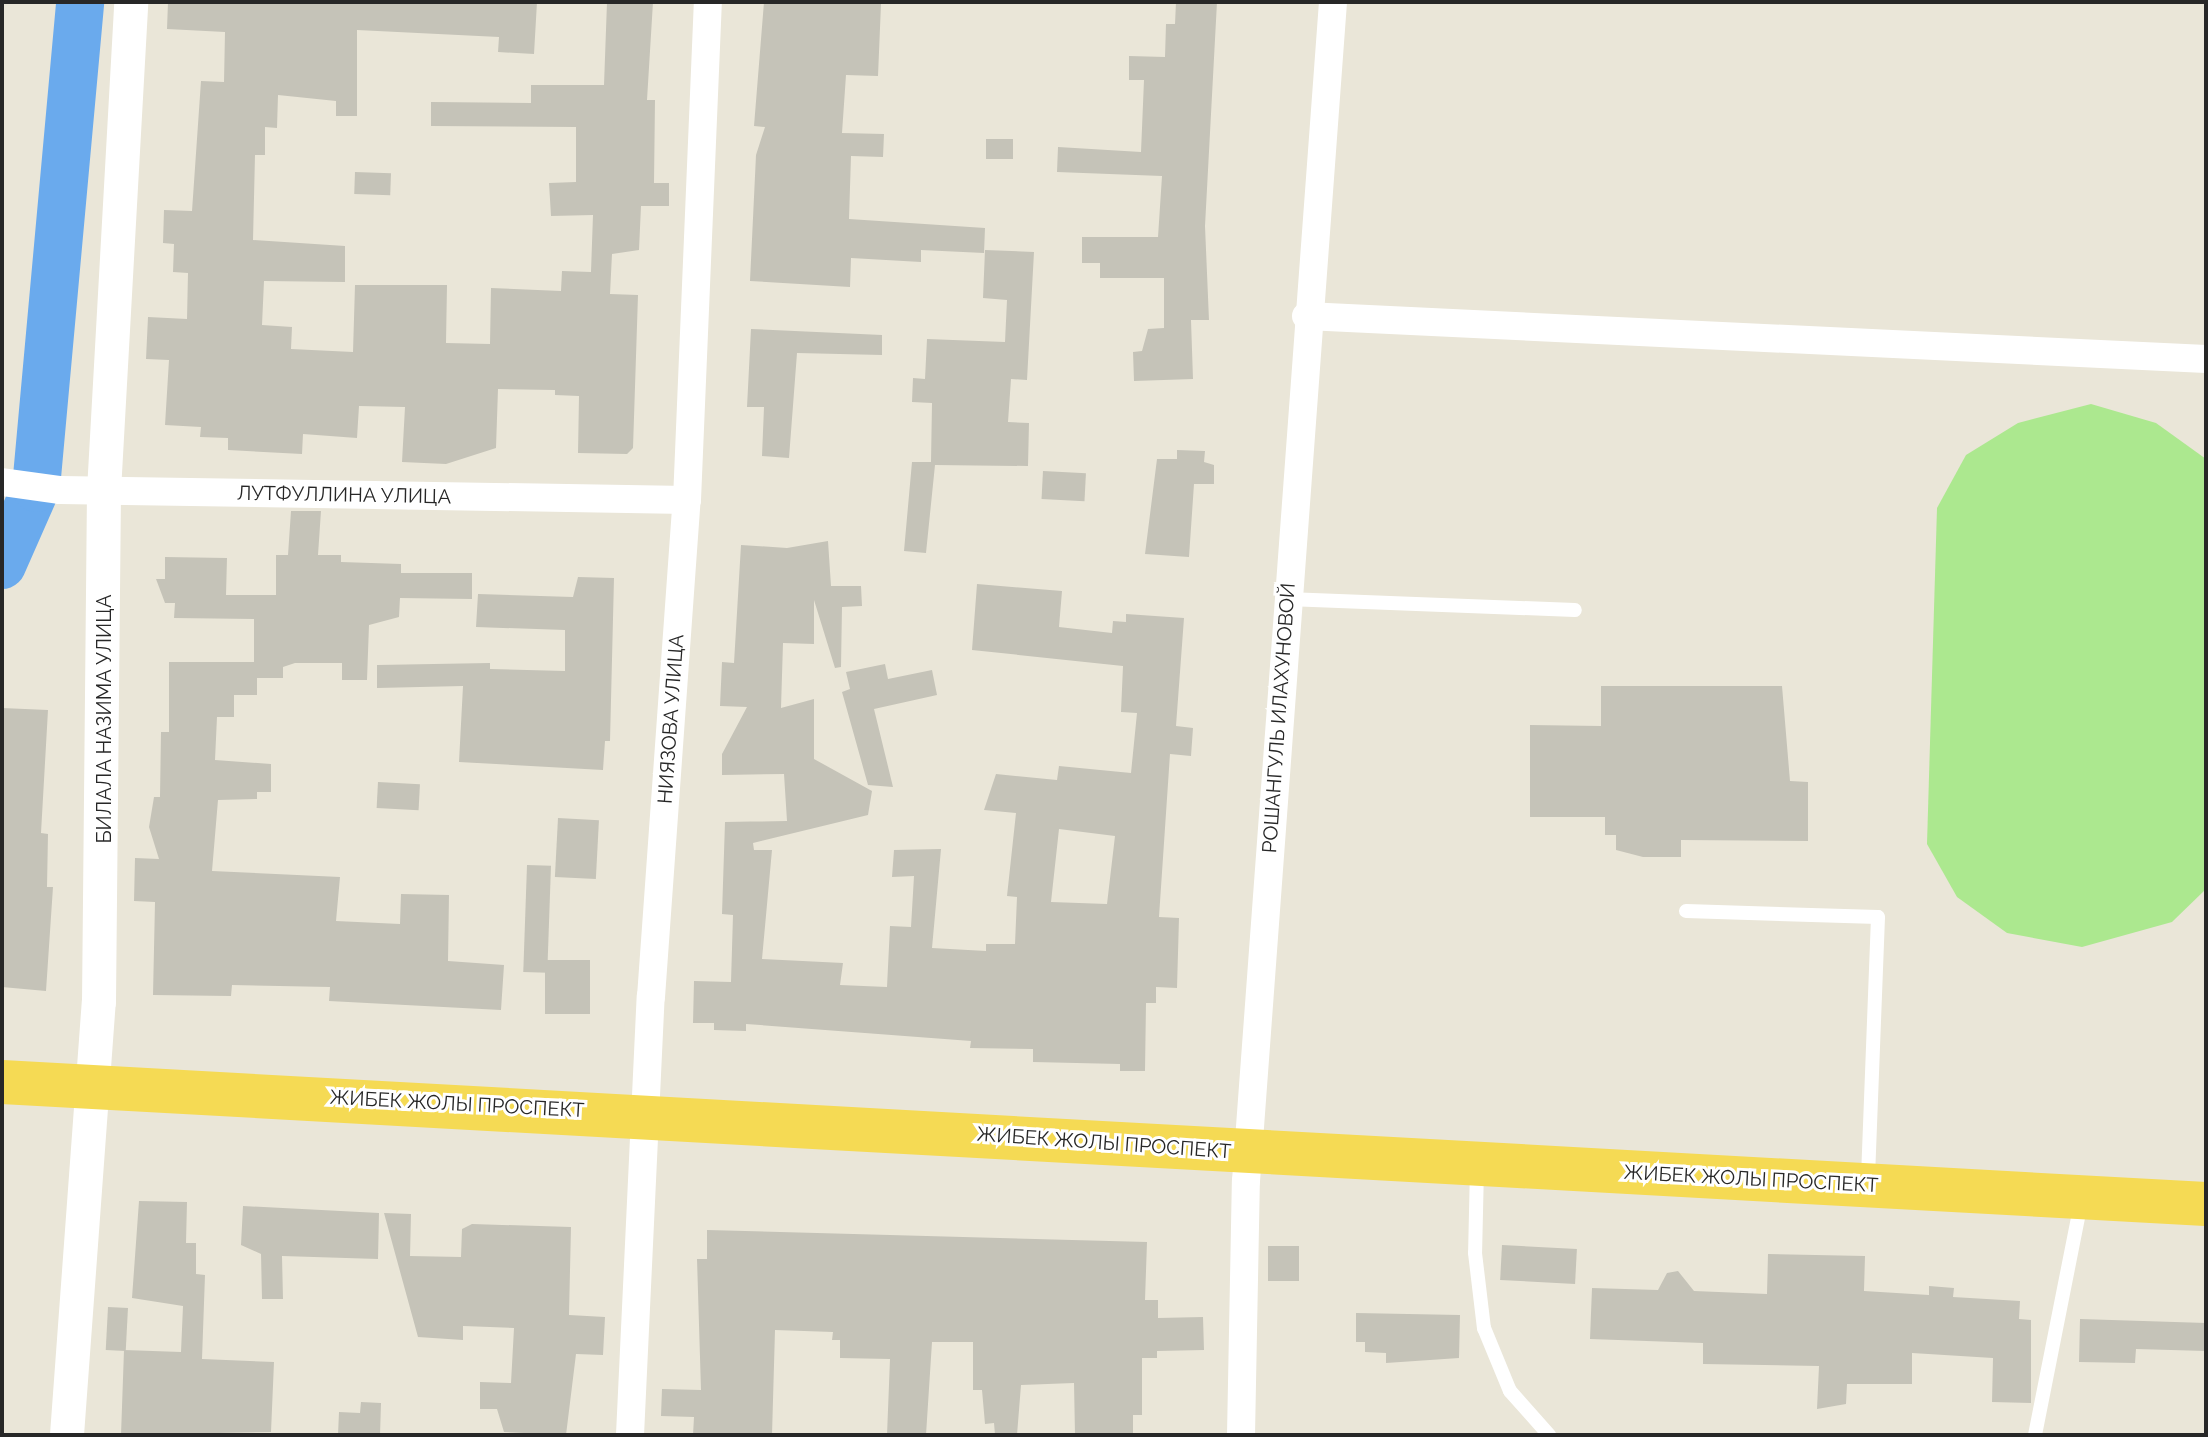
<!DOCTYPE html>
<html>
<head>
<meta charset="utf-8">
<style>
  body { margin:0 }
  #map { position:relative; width:2208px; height:1437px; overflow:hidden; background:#eae6d8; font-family:Raleway,sans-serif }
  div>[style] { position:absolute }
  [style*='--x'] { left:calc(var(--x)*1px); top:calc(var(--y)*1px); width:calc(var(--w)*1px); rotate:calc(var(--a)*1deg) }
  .pitch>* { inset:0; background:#ace88f }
  .river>* { height:48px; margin:-24px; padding:0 24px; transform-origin:24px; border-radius:24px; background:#6aaaed }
  .building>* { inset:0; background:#c5c3b8; transform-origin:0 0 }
  .service>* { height:14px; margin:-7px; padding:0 7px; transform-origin:7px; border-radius:7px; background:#fff }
  .minor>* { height:28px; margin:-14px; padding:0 14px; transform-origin:14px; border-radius:14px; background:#fff }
  .tertiary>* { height:34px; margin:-17px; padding:0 17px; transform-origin:17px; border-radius:17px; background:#fff }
  .trunk>* { height:44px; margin:-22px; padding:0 22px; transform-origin:22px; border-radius:22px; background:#f5da54 }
  span { translate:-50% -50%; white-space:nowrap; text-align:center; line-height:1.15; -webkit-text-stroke:6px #fff; paint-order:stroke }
  .street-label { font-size:20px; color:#272727 }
  .frame { position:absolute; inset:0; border:4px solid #272727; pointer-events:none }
</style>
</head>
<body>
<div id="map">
  <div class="pitch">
    <div style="clip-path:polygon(2091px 404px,2156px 423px,2206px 459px,2206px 889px,2172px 922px,2082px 947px,2007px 933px,1957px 897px,1927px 844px,1937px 508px,1966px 455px,2018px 423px)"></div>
  </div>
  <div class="river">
    <div style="--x:2;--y:565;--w:84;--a:-66.2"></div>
    <div style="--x:36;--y:488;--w:488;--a:-84.8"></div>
  </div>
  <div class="building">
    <div style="clip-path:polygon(168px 2px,537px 2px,534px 54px,498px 52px,499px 37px,357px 30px,357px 116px,336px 116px,336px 101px,278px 95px,277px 128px,265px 127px,265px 155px,255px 155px,253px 240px,345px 246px,345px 282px,264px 281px,262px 325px,292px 327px,291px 349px,353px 352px,355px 285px,447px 285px,446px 343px,490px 344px,491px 288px,561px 291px,562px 271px,591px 272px,593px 215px,551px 216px,549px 183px,576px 182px,576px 127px,431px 126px,431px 102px,531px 103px,531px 85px,604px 85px,607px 2px,653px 2px,647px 100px,655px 100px,654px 183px,669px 183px,669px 206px,641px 206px,639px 250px,612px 254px,610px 294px,638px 295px,633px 448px,627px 454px,578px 453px,579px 396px,555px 395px,555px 390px,498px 389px,496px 448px,446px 464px,402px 462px,405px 407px,359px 406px,357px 438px,303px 434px,302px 454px,228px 450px,228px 438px,200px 437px,201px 427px,165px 425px,169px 360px,146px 359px,148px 317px,187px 319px,188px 273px,173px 272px,174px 244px,163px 243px,164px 210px,192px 211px,201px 81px,224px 82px,225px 32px,167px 29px)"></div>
    <div style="clip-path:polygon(764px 2px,881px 4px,878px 76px,846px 75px,842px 133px,884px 134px,883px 157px,851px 156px,849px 219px,985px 228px,984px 253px,921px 250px,921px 262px,851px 258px,850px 287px,750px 281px,756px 155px,765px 127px,754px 126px)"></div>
    <div style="clip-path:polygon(1176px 2px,1217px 2px,1205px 226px,1209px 320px,1191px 320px,1193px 379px,1134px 381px,1133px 352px,1142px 351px,1148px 329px,1164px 328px,1164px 278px,1100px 278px,1100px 263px,1082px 263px,1082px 237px,1158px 237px,1162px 176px,1057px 172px,1058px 147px,1141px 152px,1144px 80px,1129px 80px,1129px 56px,1165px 57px,1166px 24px,1175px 24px)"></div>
    <div style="left:1013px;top:139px;width:20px;height:27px;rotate:90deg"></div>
    <div style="left:355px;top:172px;width:36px;height:22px;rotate:2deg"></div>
    <div style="clip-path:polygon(985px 250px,1034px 252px,1027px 380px,1011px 379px,1008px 422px,1029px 423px,1028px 466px,935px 465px,926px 553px,904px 551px,912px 462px,931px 462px,932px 403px,912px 402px,913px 378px,925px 379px,927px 339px,1005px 342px,1007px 300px,983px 298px)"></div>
    <div style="clip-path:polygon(751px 329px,882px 335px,882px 355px,797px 353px,789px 458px,762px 456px,764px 407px,747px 407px)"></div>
    <div style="clip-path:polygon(1177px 450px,1205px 451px,1204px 462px,1214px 465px,1214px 484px,1194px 484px,1189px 557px,1145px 554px,1157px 459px,1177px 459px)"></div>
    <div style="left:1043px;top:471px;width:43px;height:28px;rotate:3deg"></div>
    <div style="clip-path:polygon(291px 511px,321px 511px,318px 555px,341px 555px,341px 562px,401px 564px,401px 573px,472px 573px,472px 599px,400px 598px,399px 617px,369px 625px,367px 680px,342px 680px,342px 663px,295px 663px,283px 667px,283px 678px,257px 678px,257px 695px,234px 695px,234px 717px,217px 717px,215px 760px,271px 764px,271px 792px,257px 792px,257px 799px,218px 800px,212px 871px,340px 877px,336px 921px,400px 924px,401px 894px,449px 895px,448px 961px,504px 965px,501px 1010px,329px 1001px,330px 987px,232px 985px,231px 996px,153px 995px,155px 902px,134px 901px,135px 858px,159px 859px,149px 827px,154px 797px,160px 797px,161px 732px,169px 732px,169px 662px,254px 662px,254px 619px,174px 618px,175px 603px,165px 603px,156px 579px,165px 579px,165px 557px,227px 558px,226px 595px,276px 595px,276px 555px,288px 555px)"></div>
    <div style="clip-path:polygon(evenodd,828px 541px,831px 586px,861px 586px,862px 606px,842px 607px,841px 667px,835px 668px,814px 600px,814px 644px,783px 643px,781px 708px,814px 699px,814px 759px,872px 791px,868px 815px,753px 843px,754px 850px,772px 850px,762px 959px,843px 963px,840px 985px,887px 987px,890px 926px,911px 927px,914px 876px,892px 877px,894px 850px,941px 849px,932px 948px,986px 951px,986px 944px,1015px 944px,1017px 897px,1007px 896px,1016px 813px,984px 810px,996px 774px,1057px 780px,1059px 766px,1131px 773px,1137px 713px,1121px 712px,1123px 666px,972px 650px,977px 584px,1062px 591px,1059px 627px,1112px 633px,1113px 621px,1126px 622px,1126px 614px,1184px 618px,1176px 726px,1193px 728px,1191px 756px,1170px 754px,1159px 917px,1179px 918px,1177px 988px,1156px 987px,1156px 1003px,1146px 1003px,1145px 1071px,1120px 1071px,1120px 1064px,1033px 1062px,1033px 1049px,970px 1048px,971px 1041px,746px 1024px,746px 1031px,714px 1030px,714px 1023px,693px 1023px,694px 981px,731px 982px,733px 915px,722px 914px,725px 822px,787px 821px,784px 774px,722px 775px,722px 754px,747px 707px,720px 706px,722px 662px,734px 663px,741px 545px,787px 548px,828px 541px,1059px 829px,1115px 836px,1107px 904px,1051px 902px,1059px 829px)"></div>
    <div style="clip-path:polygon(578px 577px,614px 578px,610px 741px,605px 741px,603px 770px,459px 762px,463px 686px,377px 688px,377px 665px,490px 663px,490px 669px,565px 671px,565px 630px,476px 627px,478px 594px,573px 597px)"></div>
    <div style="clip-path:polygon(885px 664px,888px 679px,932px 670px,937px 695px,874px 709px,893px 787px,868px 785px,842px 692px,850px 689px,846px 672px)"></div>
    <div style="clip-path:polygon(1601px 686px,1782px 686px,1790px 781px,1808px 782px,1808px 841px,1681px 840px,1681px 857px,1643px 857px,1616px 850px,1616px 835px,1605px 835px,1605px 817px,1530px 817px,1530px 725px,1601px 726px)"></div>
    <div style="clip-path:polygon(2px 708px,48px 710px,41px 833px,48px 834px,47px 887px,53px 887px,46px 991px,2px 987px)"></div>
    <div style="left:378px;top:782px;width:42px;height:26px;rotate:3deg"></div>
    <div style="left:558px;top:818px;width:41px;height:59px;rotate:3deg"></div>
    <div style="left:527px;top:865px;width:24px;height:107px;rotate:2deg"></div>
    <div style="left:590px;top:960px;width:54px;height:45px;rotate:90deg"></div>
    <div style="clip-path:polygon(139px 1201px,187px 1202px,186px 1243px,196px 1243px,196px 1274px,205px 1275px,202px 1359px,274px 1362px,271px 1432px,121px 1435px,124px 1350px,181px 1352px,183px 1306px,132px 1298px)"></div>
    <div style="clip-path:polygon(243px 1206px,379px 1213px,378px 1259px,282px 1256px,283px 1299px,262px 1299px,261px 1254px,241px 1245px)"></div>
    <div style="clip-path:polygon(384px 1213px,411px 1214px,410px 1256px,461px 1257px,462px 1229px,472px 1224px,571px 1227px,569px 1315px,605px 1317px,603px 1355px,576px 1354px,566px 1435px,504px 1432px,497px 1409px,480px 1409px,480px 1382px,511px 1383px,514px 1328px,463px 1326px,463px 1340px,418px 1337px)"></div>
    <div style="clip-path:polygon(707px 1230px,1147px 1242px,1145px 1300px,1158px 1300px,1158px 1318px,1203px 1317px,1204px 1350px,1157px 1351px,1157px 1358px,1142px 1358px,1142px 1415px,1133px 1415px,1133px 1435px,1075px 1435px,1074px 1383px,1021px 1385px,1017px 1435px,995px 1435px,994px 1423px,985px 1424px,982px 1390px,973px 1390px,973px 1342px,932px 1342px,926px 1435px,887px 1435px,890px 1359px,840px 1358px,840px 1340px,832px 1340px,833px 1332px,775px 1330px,772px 1435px,693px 1435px,694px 1417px,661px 1416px,662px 1389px,701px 1390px,697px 1259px,707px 1259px)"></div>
    <div style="left:1502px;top:1245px;width:75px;height:35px;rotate:3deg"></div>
    <div style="left:1268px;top:1246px;width:31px;height:35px"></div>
    <div style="clip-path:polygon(1768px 1254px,1865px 1256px,1864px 1291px,1929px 1295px,1929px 1286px,1954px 1288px,1953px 1297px,2020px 1301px,2019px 1319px,2031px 1320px,2031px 1403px,1992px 1402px,1993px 1358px,1912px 1353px,1912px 1384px,1847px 1384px,1846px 1404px,1817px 1409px,1819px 1366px,1703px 1364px,1703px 1343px,1590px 1339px,1592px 1288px,1658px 1290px,1667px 1273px,1678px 1271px,1694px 1291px,1767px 1294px)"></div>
    <div style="left:108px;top:1307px;width:20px;height:43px;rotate:3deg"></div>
    <div style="clip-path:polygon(1356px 1313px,1460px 1315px,1459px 1358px,1386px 1363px,1386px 1353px,1365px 1352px,1365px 1342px,1356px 1342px)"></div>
    <div style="clip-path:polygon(2080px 1319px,2206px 1323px,2206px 1351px,2136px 1349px,2135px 1363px,2079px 1362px)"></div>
    <div style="clip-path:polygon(361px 1402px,381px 1403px,380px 1435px,338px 1435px,339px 1412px,360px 1413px)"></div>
  </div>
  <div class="service">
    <div style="--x:1287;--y:599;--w:288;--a:2.2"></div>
    <div style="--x:1686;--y:911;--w:192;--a:1.8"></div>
    <div style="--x:1878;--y:917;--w:264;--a:92.2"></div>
    <div style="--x:1477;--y:1168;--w:85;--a:91.3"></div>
    <div style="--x:1475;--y:1253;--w:76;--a:83.2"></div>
    <div style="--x:1484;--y:1328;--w:68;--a:67.6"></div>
    <div style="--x:1510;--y:1391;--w:59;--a:48.4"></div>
    <div style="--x:2035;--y:1435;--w:237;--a:-78.8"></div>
  </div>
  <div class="minor">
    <div style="--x:1306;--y:316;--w:901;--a:2.74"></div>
    <div style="--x:2;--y:482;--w:59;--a:7.9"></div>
    <div style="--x:60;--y:490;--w:627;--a:0.91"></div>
    <div style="--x:630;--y:1435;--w:439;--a:-87.3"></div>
    <div style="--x:651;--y:997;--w:498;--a:-85.9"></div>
    <div style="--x:687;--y:500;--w:498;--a:-87.6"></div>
    <div style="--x:1241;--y:1435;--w:254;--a:-88.9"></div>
    <div style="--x:1246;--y:1181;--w:1182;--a:-85.78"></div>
  </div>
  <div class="tertiary">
    <div style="--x:67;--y:1435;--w:434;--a:-85.8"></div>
    <div style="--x:99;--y:1002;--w:511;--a:-89.44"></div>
    <div style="--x:104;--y:491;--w:490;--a:-86.8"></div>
  </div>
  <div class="trunk">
    <div style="--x:2;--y:1082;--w:2207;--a:3.17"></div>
  </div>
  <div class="street-label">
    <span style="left:344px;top:495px;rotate:1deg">ЛУТФУЛЛИНА УЛИЦА</span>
    <span style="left:1279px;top:718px;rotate:-86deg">РОШАНГУЛЬ ИЛАХУНОВОЙ</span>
    <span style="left:104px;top:719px;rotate:-90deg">БИЛАЛА НАЗИМА УЛИЦА</span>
    <span style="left:671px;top:719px;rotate:-86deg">НИЯЗОВА УЛИЦА</span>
    <span style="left:457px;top:1104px;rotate:3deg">ЖИБЕК ЖОЛЫ ПРОСПЕКТ</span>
    <span style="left:1104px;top:1143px;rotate:4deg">ЖИБЕК ЖОЛЫ ПРОСПЕКТ</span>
    <span style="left:1751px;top:1179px;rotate:3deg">ЖИБЕК ЖОЛЫ ПРОСПЕКТ</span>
  </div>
  <div class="frame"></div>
</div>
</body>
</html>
